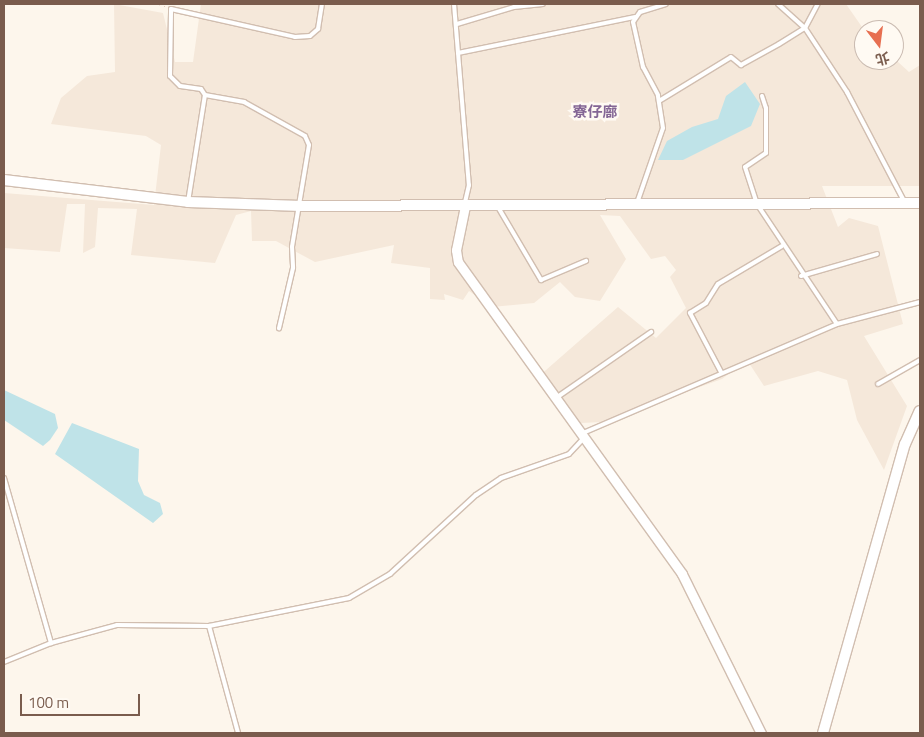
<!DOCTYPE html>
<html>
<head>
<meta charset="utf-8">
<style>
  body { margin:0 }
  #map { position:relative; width:924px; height:737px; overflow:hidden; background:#fdf6ec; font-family:"Titillium Web","Noto Sans TC",sans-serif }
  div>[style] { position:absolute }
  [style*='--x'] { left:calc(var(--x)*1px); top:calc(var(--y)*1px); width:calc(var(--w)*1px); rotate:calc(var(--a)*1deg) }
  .residential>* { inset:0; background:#f5e8da }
  .water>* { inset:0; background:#bfe3e8 }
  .path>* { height:1px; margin-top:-0.5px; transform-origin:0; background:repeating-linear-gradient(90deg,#d9b8a5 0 1px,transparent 0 5px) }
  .roads { filter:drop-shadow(1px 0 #d1beb0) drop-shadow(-1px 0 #d1beb0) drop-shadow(0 1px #d1beb0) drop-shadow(0 -1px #d1beb0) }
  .service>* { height:4px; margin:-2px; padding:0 2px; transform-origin:2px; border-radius:2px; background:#fff }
  .tertiary>* { height:9px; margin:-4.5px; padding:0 4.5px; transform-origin:4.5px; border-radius:4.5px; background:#fff }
  .secondary>* { height:10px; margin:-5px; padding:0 5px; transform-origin:5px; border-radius:5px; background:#fff }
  span { translate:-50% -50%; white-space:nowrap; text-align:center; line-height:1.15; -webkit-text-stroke:5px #fffaf3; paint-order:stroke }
  .quarter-label { font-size:15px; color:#846695; font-weight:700 }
  .frame { position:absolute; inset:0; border:5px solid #7a5c4d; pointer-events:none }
  .north { position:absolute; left:854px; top:20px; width:50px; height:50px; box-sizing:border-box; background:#fffaf3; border:1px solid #cabbb1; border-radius:50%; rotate:165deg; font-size:14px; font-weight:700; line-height:20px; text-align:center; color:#7a5c4d }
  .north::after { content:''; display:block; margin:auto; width:18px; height:22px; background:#e76f51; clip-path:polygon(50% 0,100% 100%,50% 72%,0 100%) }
  .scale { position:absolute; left:20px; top:694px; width:120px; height:22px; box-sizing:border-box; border:2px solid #7a5c4d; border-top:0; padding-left:6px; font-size:15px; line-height:18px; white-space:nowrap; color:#7a5c4d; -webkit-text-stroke:4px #fffaf3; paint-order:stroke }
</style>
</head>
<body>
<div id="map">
  <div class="residential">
    <div style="clip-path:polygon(114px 4px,163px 13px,175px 62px,193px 62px,201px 4px,846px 4px,862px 27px,874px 22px,880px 30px,864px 30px,864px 60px,875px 60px,881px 70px,897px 61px,909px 72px,920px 65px,920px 186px,822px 186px,838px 227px,849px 218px,878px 226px,903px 324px,864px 336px,907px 406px,884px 470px,857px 420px,847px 380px,818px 371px,764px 386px,747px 360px,722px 379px,602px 422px,581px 423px,538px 377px,618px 307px,656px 338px,686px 308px,670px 277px,676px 270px,665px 256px,651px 259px,620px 216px,600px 215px,626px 259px,600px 301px,575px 297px,560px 282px,534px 303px,492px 307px,469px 291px,463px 300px,444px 294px,445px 300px,430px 299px,430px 268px,391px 263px,394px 245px,315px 262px,276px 241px,252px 241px,251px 211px,236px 215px,215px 263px,131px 255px,137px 209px,98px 208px,95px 247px,83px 253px,85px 204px,67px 204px,60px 252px,4px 248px,4px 193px,154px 205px,161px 145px,146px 136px,51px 124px,61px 98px,87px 76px,115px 72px)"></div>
  </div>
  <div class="water">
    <div style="clip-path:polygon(745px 82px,760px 104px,751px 126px,683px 160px,658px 160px,667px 141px,692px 127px,718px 119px,726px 96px)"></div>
    <div style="clip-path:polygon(4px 390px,55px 414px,58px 428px,50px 440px,43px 446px,4px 420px)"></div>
    <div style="clip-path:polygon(72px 423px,139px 449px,138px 481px,144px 495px,160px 503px,163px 514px,153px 523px,55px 454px)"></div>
  </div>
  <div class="path">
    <div style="--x:159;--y:4;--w:8;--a:23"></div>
  </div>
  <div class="roads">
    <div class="service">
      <div style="--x:454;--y:4;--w:182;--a:85.3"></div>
      <div style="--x:469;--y:185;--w:18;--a:103"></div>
      <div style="--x:778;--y:4;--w:36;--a:42"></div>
      <div style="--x:805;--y:28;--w:77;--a:56.7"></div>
      <div style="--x:847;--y:92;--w:125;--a:62.4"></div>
      <div style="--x:457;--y:24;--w:59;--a:-16.6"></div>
      <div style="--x:514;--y:7;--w:29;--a:-6"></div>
      <div style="--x:458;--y:53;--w:181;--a:-11.5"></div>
      <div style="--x:205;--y:95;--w:40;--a:10"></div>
      <div style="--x:244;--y:102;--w:70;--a:29.1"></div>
      <div style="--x:305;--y:136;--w:10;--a:66"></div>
      <div style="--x:309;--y:145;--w:103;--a:99.5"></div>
      <div style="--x:292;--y:247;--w:21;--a:87"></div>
      <div style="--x:293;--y:268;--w:62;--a:103.1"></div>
      <div style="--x:762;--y:96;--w:13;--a:72"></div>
      <div style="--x:766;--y:108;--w:45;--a:90"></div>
      <div style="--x:766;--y:153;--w:25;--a:146"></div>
      <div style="--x:745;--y:167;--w:39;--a:72"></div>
      <div style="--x:757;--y:204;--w:144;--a:56.3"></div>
      <div style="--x:659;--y:101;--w:84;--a:-31.4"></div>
      <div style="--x:731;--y:57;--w:13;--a:39"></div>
      <div style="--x:741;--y:65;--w:43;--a:-28.9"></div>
      <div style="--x:779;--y:44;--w:31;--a:-32"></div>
      <div style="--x:805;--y:28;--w:27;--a:-62"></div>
      <div style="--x:188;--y:202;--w:108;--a:-81"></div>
      <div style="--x:205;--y:95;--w:7;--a:-124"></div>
      <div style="--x:201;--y:89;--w:21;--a:-172"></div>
      <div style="--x:180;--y:86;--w:14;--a:-135"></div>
      <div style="--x:170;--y:76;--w:67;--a:-89.1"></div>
      <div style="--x:171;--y:9;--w:127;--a:12.7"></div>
      <div style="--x:295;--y:37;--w:15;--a:-4"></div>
      <div style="--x:310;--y:36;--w:11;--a:-41"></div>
      <div style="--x:318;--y:29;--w:25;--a:-81"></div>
      <div style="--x:637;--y:203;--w:79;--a:-70.9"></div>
      <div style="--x:663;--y:128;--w:33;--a:-99"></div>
      <div style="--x:658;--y:95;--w:32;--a:-118"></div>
      <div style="--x:643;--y:67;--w:46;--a:-102.5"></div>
      <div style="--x:633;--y:22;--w:12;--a:-55"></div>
      <div style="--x:640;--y:12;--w:27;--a:-17"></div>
      <div style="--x:498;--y:207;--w:85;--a:59.5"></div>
      <div style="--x:541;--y:280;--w:49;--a:-22.9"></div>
      <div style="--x:801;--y:276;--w:79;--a:-16.1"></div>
      <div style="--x:721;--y:372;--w:67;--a:-117.7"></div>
      <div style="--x:690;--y:313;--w:19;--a:-32"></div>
      <div style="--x:706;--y:303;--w:22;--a:-58"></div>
      <div style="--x:718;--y:284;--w:74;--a:-30.7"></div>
      <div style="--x:878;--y:384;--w:48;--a:-29.7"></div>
      <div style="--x:556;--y:398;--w:116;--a:-34.8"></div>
      <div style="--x:583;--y:433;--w:276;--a:-23.2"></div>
      <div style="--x:837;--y:324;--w:86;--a:-14.8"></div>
      <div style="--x:4;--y:478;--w:172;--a:74.1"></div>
      <div style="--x:209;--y:626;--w:111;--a:74.8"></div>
      <div style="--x:4;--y:662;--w:51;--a:-22"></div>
      <div style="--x:51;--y:643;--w:68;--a:-15.3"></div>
      <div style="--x:117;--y:625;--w:92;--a:0.6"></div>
      <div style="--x:209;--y:626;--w:143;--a:-11.3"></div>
      <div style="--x:349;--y:598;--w:48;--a:-30.3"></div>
      <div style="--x:390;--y:574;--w:117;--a:-42.6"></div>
      <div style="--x:476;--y:495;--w:30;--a:-34"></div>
      <div style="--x:501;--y:478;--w:72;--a:-19.4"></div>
      <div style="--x:569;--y:454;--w:19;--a:-47"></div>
    </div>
    <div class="tertiary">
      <div style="--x:465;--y:206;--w:45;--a:101.6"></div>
      <div style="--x:456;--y:250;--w:12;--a:81"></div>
      <div style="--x:458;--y:262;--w:384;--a:54.3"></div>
      <div style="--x:682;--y:574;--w:178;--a:63.6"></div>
    </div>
    <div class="secondary">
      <div style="--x:4;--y:180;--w:185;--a:6.8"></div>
      <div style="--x:188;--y:202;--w:113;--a:2"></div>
      <div style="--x:301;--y:206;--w:619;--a:-0.28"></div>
      <div style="--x:823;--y:733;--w:300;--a:-74.2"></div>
      <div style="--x:905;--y:444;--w:36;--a:-66"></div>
    </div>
  </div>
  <div class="quarter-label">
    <span style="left:595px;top:112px">寮仔廍</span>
  </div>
  <div class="frame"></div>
  <div class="north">北</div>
  <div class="scale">100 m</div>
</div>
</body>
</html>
